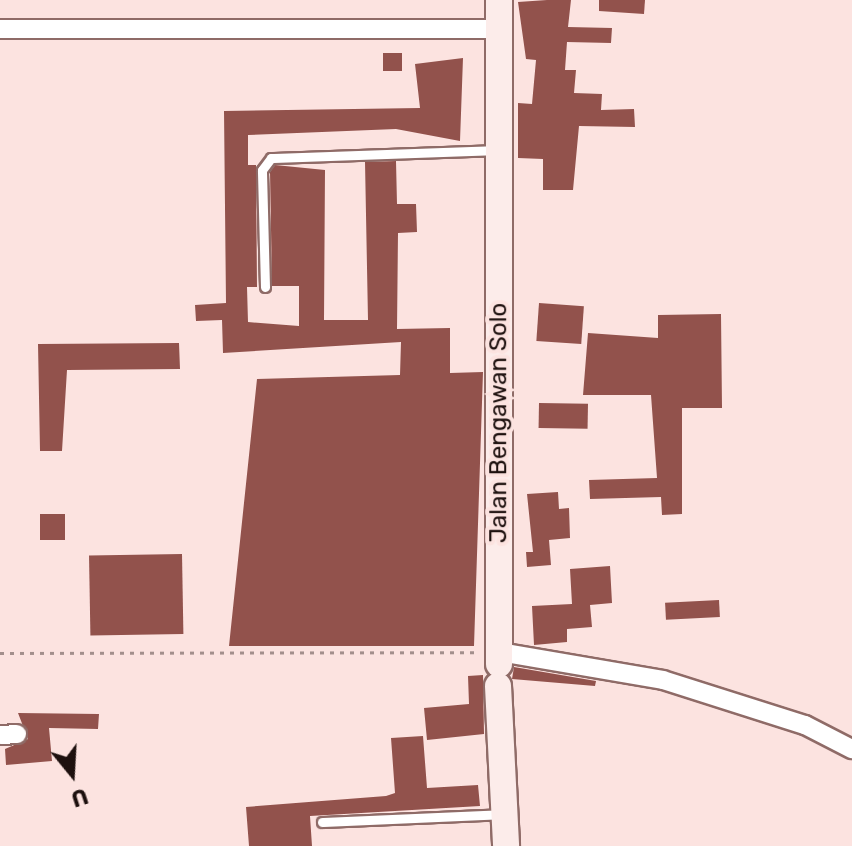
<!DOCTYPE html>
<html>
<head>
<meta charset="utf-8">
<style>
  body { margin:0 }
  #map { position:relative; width:852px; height:846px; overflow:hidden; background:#fce3e0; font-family:Rubik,sans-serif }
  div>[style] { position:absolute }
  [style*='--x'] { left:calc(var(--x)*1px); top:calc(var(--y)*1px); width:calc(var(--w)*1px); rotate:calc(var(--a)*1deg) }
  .building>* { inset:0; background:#92524c; transform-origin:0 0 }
  .path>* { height:3px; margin-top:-1.5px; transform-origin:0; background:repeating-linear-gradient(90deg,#a38f8c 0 4px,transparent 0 10px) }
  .roads { filter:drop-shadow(2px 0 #8f6b67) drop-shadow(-2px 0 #8f6b67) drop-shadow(0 2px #8f6b67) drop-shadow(0 -2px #8f6b67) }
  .lane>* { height:9px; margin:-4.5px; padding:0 4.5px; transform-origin:4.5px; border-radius:4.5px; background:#fff }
  .street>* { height:18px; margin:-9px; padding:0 9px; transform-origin:9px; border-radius:9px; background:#fff }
  .secondary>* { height:26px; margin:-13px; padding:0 13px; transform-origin:13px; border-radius:13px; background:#fcecea }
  span { translate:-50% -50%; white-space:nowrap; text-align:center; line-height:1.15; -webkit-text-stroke:8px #fce3e0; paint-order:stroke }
  .street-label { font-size:24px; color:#1d100e }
  .north { position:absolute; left:32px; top:734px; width:80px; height:80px; -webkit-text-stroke:6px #fce3e0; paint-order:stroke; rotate:162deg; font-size:22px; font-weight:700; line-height:32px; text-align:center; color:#1d100e }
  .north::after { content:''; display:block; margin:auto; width:28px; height:36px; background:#1d100e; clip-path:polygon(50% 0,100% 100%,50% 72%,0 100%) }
</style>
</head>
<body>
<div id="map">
  <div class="building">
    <div style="clip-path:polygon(547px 0,571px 0,568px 27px,612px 28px,611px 43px,567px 42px,565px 70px,576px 70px,574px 93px,602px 94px,601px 110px,634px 109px,635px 127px,579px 126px,573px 190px,543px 190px,543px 159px,518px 158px,518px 103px,532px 104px,536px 60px,526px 59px,518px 2px)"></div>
    <div style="clip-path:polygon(599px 0,645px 0,644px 14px,599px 11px)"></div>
    <div style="left:402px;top:53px;width:18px;height:19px;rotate:90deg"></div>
    <div style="clip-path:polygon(463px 58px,460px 141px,396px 129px,248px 135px,248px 165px,256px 165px,257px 287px,247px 287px,248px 322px,299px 326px,299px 286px,272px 286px,270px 172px,275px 165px,325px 170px,324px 320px,368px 320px,365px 162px,396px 161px,397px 204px,416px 204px,417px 232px,398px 233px,397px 329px,450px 328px,450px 373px,483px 372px,474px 646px,229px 646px,257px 379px,400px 375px,401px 342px,223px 353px,222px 320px,196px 321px,195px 305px,226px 303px,224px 111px,420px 108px,415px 64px)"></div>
    <div style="left:539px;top:303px;width:45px;height:38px;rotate:4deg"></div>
    <div style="clip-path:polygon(721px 314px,722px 408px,682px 408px,682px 514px,662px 515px,661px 497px,590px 499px,589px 480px,657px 478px,651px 395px,583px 395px,588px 333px,658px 338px,658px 315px)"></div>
    <div style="clip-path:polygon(179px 343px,180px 369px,67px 370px,62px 451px,40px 451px,38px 344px)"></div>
    <div style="left:539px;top:403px;width:49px;height:25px;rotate:1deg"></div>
    <div style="clip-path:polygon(558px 492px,559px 509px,569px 508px,570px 538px,549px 540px,551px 565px,527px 567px,526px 552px,533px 552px,527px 494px)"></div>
    <div style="left:40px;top:514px;width:25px;height:26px"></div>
    <div style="left:182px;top:554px;width:80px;height:93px;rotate:89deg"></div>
    <div style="clip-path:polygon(610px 566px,612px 603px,590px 605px,592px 627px,567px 629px,567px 642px,534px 645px,532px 606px,572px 604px,570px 569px)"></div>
    <div style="left:719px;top:600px;width:17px;height:54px;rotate:87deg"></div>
    <div style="clip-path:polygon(514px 667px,596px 681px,595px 686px,512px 679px)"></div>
    <div style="clip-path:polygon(483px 675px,484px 734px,427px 740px,424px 708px,469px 704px,468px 676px)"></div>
    <div style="clip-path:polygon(18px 713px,99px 714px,98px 729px,49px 728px,52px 761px,6px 765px,5px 749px,28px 739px)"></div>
    <div style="clip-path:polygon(423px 736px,427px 788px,478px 785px,480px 806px,310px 816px,312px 846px,249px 846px,246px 807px,386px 796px,395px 793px,391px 738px)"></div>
  </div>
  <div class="path">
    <div style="--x:0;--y:653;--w:479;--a:-0.1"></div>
  </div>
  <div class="roads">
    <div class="lane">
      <div style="--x:265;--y:287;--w:117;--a:-91.5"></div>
      <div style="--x:262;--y:170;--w:15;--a:-53"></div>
      <div style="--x:271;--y:158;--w:224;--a:-2"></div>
      <div style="--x:322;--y:822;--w:180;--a:-2.5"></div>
    </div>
    <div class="street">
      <div style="--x:0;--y:29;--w:499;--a:0"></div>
      <div style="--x:499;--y:652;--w:166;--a:9.7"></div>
      <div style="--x:663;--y:680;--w:149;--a:17.6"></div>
      <div style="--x:805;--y:725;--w:53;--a:27.1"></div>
      <div style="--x:0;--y:735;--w:17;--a:-3"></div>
    </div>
    <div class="secondary">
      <div style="--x:499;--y:664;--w:664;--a:-90"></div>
      <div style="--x:498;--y:686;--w:160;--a:87.1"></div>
    </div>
  </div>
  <div class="street-label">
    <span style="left:499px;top:423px;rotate:-90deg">Jalan Bengawan Solo</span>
  </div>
  <div class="north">U</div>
</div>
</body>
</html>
